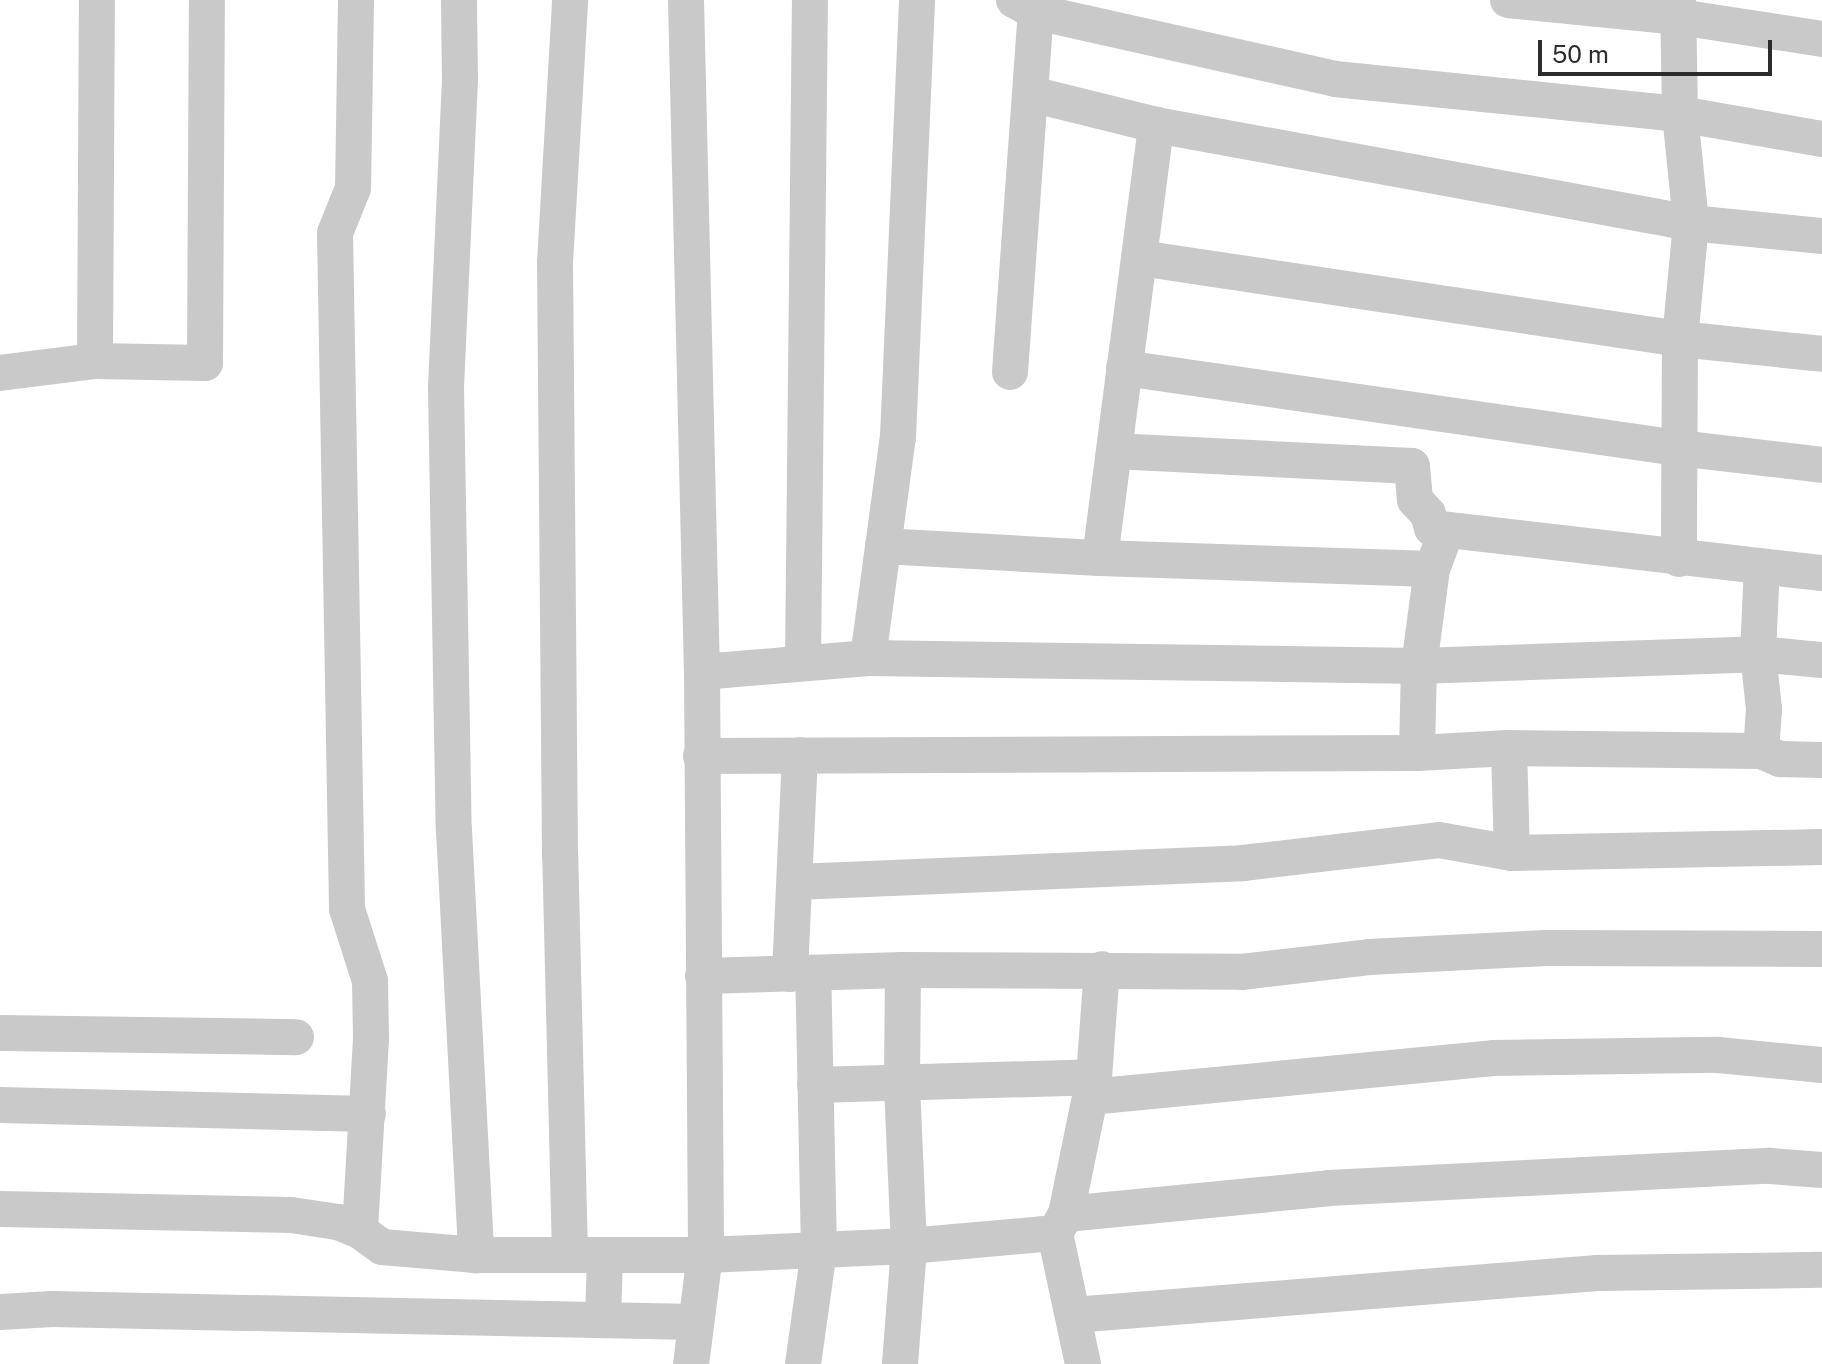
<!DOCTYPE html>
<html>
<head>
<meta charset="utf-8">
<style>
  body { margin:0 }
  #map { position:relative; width:1822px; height:1364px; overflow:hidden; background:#fff; font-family:"Public Sans",sans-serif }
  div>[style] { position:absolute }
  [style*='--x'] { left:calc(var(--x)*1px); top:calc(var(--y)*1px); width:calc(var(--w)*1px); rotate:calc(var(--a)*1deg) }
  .street>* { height:36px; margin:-18px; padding:0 18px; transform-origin:18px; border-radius:18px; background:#c9c9c9 }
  span { translate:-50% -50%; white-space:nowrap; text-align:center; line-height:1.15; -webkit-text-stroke:8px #fff; paint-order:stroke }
  .scale { position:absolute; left:1538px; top:40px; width:234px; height:36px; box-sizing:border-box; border:4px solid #2c2c2c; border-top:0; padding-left:10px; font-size:24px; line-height:28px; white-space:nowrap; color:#2c2c2c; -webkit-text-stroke:6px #fff; paint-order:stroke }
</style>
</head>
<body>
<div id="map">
  <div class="street">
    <div style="--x:356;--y:0;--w:188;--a:90.9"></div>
    <div style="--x:353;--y:188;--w:48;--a:111.8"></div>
    <div style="--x:335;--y:233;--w:676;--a:88.98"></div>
    <div style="--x:347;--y:909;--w:76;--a:72.3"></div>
    <div style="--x:370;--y:981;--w:58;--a:89"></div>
    <div style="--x:371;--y:1039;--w:192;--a:93.3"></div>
    <div style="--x:459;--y:0;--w:79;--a:89.3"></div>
    <div style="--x:460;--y:79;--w:309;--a:92.6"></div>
    <div style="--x:446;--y:388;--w:442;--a:89"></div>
    <div style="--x:454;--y:830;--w:426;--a:87"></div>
    <div style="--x:686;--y:0;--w:672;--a:88.64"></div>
    <div style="--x:702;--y:672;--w:574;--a:89.6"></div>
    <div style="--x:706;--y:1246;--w:119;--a:97.2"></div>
    <div style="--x:1014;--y:0;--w:25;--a:29"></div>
    <div style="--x:1036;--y:12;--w:306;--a:12.6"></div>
    <div style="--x:1335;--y:79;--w:347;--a:5.8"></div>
    <div style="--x:1680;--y:114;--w:144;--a:10"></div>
    <div style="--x:1508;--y:0;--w:172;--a:5.7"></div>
    <div style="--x:1679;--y:17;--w:145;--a:8.7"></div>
    <div style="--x:1678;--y:0;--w:114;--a:89"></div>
    <div style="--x:1680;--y:114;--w:110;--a:84.2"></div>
    <div style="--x:1691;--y:223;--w:117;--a:95.4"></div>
    <div style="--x:1680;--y:339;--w:220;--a:90.3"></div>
    <div style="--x:1031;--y:94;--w:129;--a:13.9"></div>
    <div style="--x:1156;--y:125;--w:544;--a:10.38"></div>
    <div style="--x:1691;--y:223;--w:132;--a:5.7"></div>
    <div style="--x:1140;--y:258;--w:546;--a:8.53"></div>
    <div style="--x:1680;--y:339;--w:143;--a:6"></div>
    <div style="--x:95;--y:361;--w:361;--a:-89.7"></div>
    <div style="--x:1124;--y:368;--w:560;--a:8.22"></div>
    <div style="--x:1678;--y:448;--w:145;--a:6.7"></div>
    <div style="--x:1010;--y:372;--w:361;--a:-85.9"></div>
    <div style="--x:0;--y:373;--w:96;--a:-7.2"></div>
    <div style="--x:95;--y:361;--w:110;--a:1"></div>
    <div style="--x:205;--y:363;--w:363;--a:-89.7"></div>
    <div style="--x:1114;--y:451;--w:298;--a:2.9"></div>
    <div style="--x:1412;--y:466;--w:34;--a:85"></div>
    <div style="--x:1415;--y:500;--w:19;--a:47"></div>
    <div style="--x:1428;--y:514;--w:15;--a:74"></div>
    <div style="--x:1432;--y:528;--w:393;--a:6.6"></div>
    <div style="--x:883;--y:546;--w:217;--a:3.2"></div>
    <div style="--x:1100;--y:558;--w:332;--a:1.9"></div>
    <div style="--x:1100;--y:558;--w:437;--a:-82.6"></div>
    <div style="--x:868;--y:658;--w:223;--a:-82.3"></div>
    <div style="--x:898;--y:437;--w:437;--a:-87.5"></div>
    <div style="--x:803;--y:663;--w:663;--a:-89.4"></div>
    <div style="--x:702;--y:672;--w:167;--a:-4.8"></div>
    <div style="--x:868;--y:658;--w:551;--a:0.83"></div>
    <div style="--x:1419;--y:666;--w:339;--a:-2"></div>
    <div style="--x:1758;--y:654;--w:64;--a:5.4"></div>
    <div style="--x:1509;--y:748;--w:105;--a:88.4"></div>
    <div style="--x:1761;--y:751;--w:42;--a:-85.9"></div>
    <div style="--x:1764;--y:709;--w:55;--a:-96.2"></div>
    <div style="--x:1758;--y:654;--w:87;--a:-87.4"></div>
    <div style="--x:1417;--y:753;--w:87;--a:-88.7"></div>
    <div style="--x:1419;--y:666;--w:98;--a:-82.4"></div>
    <div style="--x:1432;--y:569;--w:25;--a:-69"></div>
    <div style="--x:701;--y:756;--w:716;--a:-0.24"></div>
    <div style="--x:1417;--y:753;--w:92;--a:-3.1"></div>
    <div style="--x:1509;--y:748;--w:252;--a:0.7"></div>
    <div style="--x:1761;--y:751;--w:21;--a:23"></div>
    <div style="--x:1780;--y:759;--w:42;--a:1.4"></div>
    <div style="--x:796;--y:882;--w:447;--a:-2.4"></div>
    <div style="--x:1243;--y:863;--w:197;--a:-6.7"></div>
    <div style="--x:1439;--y:840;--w:74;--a:10.1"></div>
    <div style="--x:1512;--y:853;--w:310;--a:-1.1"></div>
    <div style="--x:790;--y:974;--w:219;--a:-87.4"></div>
    <div style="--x:703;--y:976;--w:200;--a:-1.7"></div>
    <div style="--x:903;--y:970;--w:339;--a:0.3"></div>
    <div style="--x:1242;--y:972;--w:128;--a:-6.7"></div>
    <div style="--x:1369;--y:957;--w:177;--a:-2.9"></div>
    <div style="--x:1546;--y:948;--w:276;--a:0.2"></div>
    <div style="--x:0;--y:1033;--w:296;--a:0.8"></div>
    <div style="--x:815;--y:1085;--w:279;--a:-1.6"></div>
    <div style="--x:1090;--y:1097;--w:405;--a:-5.5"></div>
    <div style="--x:1493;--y:1058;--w:225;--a:-0.8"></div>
    <div style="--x:1718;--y:1055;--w:104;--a:5.5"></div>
    <div style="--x:0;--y:1105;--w:368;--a:1.4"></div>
    <div style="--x:0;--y:1209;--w:291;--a:1.2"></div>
    <div style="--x:291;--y:1215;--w:48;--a:8.5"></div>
    <div style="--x:338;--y:1222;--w:24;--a:22"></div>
    <div style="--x:360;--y:1231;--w:27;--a:36"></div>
    <div style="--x:382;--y:1247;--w:94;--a:4.9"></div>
    <div style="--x:476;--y:1255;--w:229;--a:0"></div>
    <div style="--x:705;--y:1255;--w:204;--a:-2.5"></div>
    <div style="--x:909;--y:1246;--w:147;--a:-5.1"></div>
    <div style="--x:1066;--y:1214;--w:264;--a:-5.6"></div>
    <div style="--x:1329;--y:1188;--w:442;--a:-2.9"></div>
    <div style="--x:1770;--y:1166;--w:52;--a:4.4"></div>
    <div style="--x:570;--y:1255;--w:399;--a:-91.4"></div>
    <div style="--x:560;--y:856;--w:593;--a:-90.48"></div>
    <div style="--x:555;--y:263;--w:263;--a:-86.7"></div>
    <div style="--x:0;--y:1312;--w:52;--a:-3.3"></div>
    <div style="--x:52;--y:1309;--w:644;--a:1.16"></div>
    <div style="--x:1074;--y:1315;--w:525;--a:-4.59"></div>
    <div style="--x:1597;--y:1273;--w:225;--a:-0.8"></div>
    <div style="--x:603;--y:1320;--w:64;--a:-88.2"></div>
    <div style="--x:803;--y:1364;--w:115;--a:-82"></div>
    <div style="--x:819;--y:1250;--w:277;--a:-91.2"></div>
    <div style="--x:900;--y:1364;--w:118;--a:-85.6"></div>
    <div style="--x:909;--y:1246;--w:163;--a:-92.5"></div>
    <div style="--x:902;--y:1083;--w:113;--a:-89.5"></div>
    <div style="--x:1083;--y:1364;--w:134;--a:-102.1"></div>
    <div style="--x:1055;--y:1233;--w:22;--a:-60"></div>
    <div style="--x:1066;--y:1214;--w:140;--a:-78.4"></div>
    <div style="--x:1094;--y:1077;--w:108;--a:-85.8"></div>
  </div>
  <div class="scale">50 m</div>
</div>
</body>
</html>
